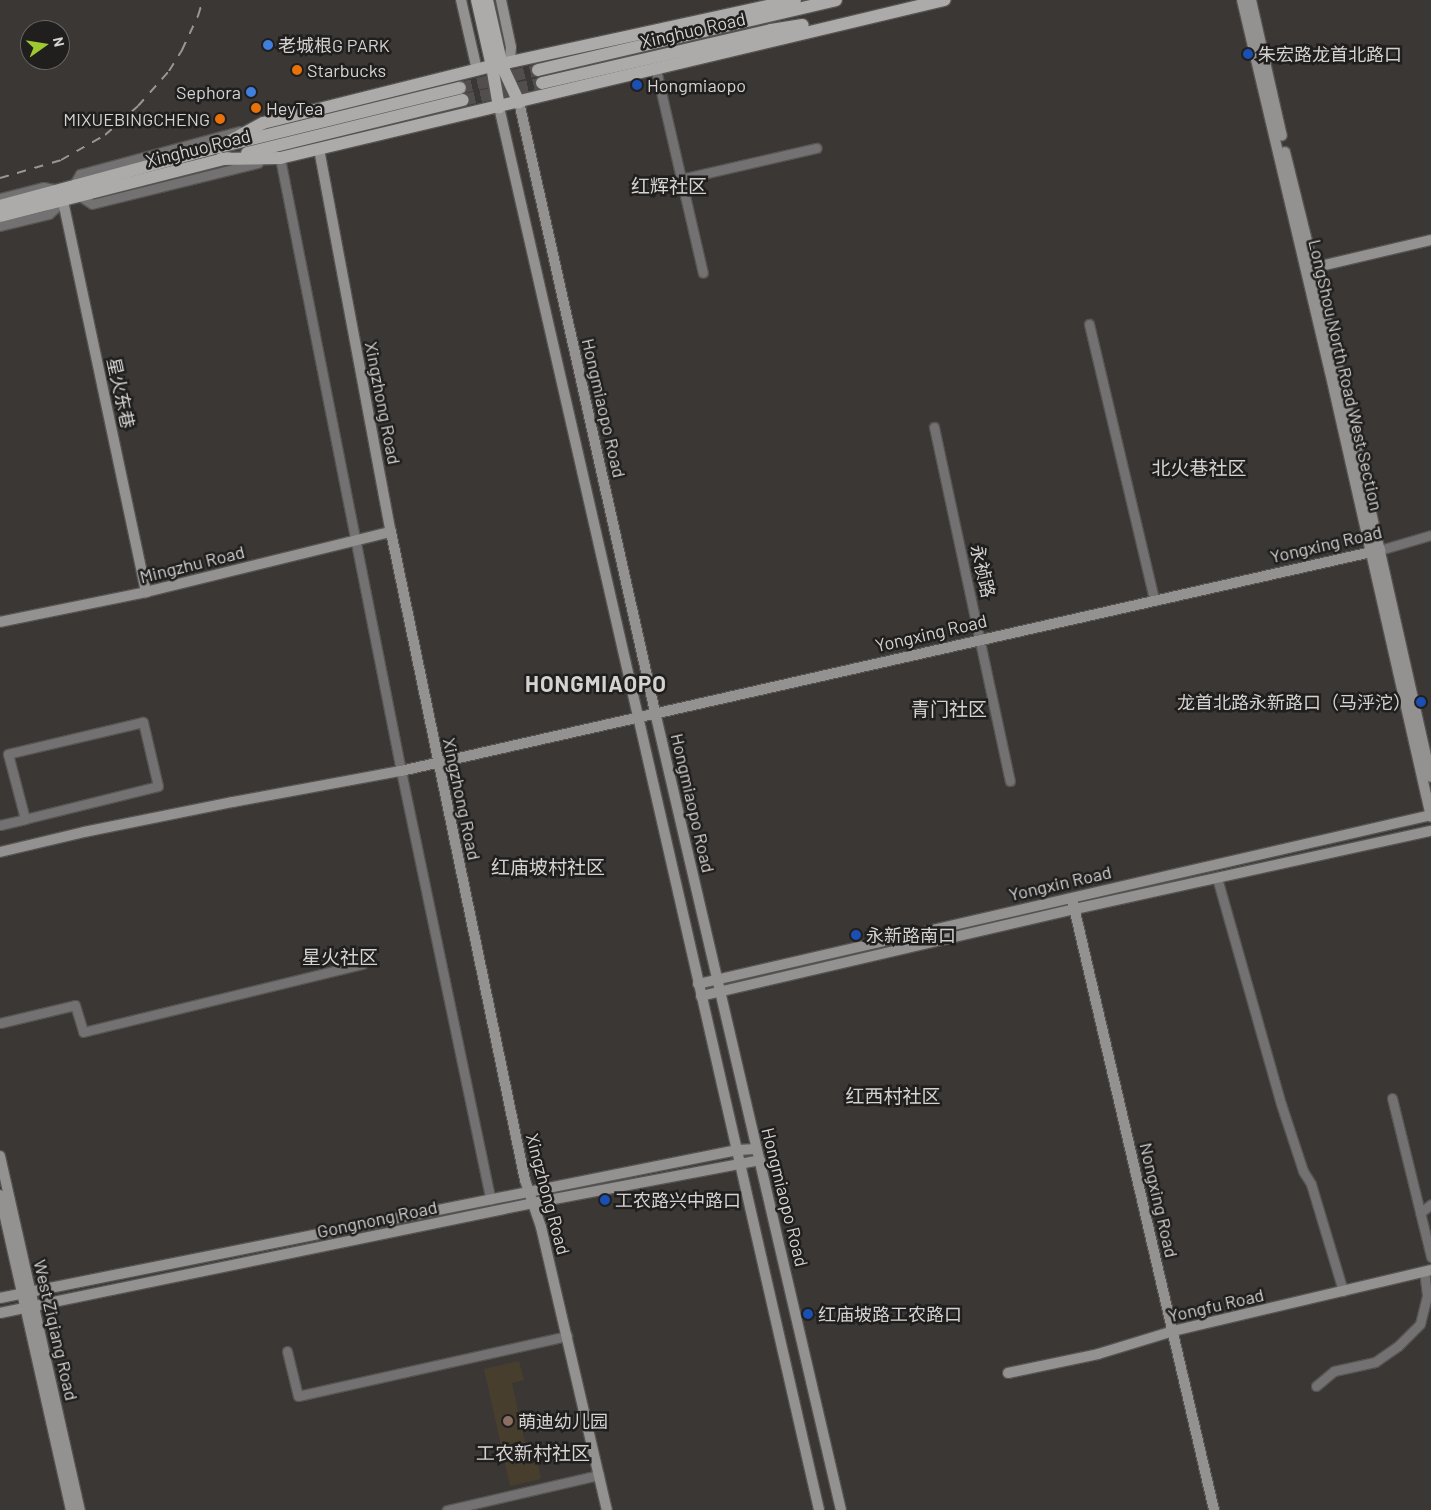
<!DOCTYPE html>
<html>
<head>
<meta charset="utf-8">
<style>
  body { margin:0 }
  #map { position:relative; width:1431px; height:1510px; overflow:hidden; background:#3a3735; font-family:Barlow,"Noto Sans SC",sans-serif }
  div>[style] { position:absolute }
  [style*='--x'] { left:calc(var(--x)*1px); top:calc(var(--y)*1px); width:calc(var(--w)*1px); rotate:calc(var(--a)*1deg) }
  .education>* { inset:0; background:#473e2d }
  .primary-tunnel>* { height:12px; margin-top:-6px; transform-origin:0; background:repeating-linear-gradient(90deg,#514e4d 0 12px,transparent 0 18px) }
  .roads { filter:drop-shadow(1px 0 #565351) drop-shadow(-1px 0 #565351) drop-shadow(0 1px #565351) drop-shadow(0 -1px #565351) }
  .street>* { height:9px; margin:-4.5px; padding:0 4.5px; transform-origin:4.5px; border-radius:4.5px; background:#737171 }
  .secondary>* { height:10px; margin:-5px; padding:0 5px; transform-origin:5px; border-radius:5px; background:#949191 }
  .primary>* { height:12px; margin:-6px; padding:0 6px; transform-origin:6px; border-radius:6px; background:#adaaaa }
  .rail>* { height:2px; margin-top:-1px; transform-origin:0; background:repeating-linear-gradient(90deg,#999796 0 9px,transparent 0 18px) }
  .dots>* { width:14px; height:14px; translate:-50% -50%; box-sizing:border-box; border:2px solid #201f1e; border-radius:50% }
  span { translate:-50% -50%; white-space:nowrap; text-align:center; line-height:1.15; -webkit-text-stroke:5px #201f1e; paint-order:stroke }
  .street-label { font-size:18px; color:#d5d3d2 }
  .poi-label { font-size:18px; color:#d5d3d2 }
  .left { translate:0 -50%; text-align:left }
  .right { translate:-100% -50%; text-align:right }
  .neighbourhood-label { font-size:19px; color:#d5d3d2 }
  .district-label { font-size:22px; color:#d5d3d2; font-weight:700; letter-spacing:1px }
  .north { position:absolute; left:20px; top:20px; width:50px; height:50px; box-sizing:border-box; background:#201f1e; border:1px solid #686766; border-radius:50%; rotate:77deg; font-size:14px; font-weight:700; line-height:20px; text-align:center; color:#d5d3d2 }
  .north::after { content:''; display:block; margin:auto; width:18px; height:22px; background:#9eca2f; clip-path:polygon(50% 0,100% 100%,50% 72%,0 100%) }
</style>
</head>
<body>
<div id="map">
  <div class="education">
    <div style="clip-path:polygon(519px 1361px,524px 1380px,512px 1383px,529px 1461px,537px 1460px,541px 1479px,510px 1486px,484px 1369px)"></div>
  </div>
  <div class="primary-tunnel">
    <div style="--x:460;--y:88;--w:80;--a:-13"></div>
    <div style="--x:463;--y:100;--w:81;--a:-12.1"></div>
  </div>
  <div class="roads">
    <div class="street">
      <div style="--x:656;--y:70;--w:208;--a:77"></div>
      <div style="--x:275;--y:159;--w:5;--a:-11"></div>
      <div style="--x:280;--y:158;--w:625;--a:78.83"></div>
      <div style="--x:401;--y:771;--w:438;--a:78.2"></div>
      <div style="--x:681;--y:179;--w:139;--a:-12.9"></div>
      <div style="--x:73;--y:186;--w:14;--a:-60"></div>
      <div style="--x:80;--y:174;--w:165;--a:-15.1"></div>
      <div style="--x:80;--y:196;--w:14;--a:34"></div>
      <div style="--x:92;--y:204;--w:171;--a:-13.9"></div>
      <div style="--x:0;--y:198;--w:44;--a:-14.3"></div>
      <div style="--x:43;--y:187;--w:11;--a:10"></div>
      <div style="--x:0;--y:226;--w:50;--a:-13.8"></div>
      <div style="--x:49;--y:214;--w:19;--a:-43"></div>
      <div style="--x:1089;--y:324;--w:283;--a:76.7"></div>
      <div style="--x:934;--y:427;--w:362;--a:77.9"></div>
      <div style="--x:1380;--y:550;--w:53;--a:-16.4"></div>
      <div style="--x:0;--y:825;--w:26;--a:-13"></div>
      <div style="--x:25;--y:819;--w:137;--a:-13.9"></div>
      <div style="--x:158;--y:786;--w:66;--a:-103.2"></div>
      <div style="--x:143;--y:722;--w:139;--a:166.7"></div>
      <div style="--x:8;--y:754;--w:67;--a:75.3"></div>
      <div style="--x:1217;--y:878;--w:235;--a:74.2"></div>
      <div style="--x:1281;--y:1104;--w:71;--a:71.8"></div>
      <div style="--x:1303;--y:1171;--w:15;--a:58"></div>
      <div style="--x:1311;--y:1184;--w:112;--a:73.3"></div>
      <div style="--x:0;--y:1023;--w:77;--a:-13.5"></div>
      <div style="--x:75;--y:1005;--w:28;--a:73"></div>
      <div style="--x:83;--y:1032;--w:288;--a:-13.7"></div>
      <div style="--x:1392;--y:1098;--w:164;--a:76.2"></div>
      <div style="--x:1420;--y:1213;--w:14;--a:-39"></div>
      <div style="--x:287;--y:1351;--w:46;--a:76.3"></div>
      <div style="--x:298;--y:1396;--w:276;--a:-12.6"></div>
      <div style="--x:1316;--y:1386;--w:23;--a:-40"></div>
      <div style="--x:1334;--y:1371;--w:42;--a:-12.4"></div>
      <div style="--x:1375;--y:1362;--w:28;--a:-35"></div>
      <div style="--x:1398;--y:1346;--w:31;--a:-45"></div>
      <div style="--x:1420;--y:1324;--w:30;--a:-76"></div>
      <div style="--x:1427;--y:1295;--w:23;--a:-97"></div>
      <div style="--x:447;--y:1510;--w:156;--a:-13"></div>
    </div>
    <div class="secondary">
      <div style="--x:461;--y:0;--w:72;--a:77.1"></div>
      <div style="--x:501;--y:0;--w:48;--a:78"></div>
      <div style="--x:511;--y:47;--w:12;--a:95"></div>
      <div style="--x:510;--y:59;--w:9;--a:139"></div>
      <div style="--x:1242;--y:0;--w:382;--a:76.7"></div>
      <div style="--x:1330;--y:372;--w:456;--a:77.2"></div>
      <div style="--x:1251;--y:0;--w:139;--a:77.2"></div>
      <div style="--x:519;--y:102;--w:625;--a:77.43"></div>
      <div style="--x:655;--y:712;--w:819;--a:76.88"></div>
      <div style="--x:499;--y:107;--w:1439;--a:77.15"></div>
      <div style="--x:319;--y:149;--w:390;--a:79.4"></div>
      <div style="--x:391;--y:532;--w:662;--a:78.32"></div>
      <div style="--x:525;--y:1180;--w:50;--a:71.2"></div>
      <div style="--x:541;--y:1227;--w:291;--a:76.9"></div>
      <div style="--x:1285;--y:152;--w:225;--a:76.1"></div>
      <div style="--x:1339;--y:370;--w:417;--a:77.3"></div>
      <div style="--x:63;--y:201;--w:400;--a:78"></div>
      <div style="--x:1308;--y:269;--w:126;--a:-13.3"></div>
      <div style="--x:0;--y:622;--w:149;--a:-11.6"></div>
      <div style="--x:146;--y:592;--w:252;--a:-13.8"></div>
      <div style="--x:0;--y:852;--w:86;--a:-13.4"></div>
      <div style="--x:84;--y:832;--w:152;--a:-11.4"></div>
      <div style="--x:233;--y:802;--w:171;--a:-10.5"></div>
      <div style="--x:401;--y:771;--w:1004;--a:-12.72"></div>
      <div style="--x:1073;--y:903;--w:623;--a:76.92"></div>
      <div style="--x:698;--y:984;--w:752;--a:-12.98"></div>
      <div style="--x:701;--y:996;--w:384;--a:-13.1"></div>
      <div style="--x:1075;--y:909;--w:364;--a:-12.4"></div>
      <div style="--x:0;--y:1156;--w:363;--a:77.3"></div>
      <div style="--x:0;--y:1195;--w:323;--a:77.3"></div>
      <div style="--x:0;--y:1298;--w:752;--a:-11.35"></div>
      <div style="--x:737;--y:1150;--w:19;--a:-3"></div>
      <div style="--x:0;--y:1313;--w:544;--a:-11.66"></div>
      <div style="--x:533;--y:1203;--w:231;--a:-10.7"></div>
      <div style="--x:1008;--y:1373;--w:92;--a:-11.9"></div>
      <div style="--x:1098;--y:1354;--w:78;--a:-17"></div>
      <div style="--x:1173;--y:1331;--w:265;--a:-13.3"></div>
    </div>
    <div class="primary">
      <div style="--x:477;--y:0;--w:68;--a:77.2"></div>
      <div style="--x:492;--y:66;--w:42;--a:80.3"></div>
      <div style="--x:487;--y:0;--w:68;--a:77.2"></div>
      <div style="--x:502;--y:66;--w:40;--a:65"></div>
      <div style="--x:538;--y:70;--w:306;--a:-13.2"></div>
      <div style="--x:542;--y:83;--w:235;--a:-13"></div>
      <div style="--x:771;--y:30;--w:32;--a:-9"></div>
      <div style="--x:219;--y:147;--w:50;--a:-28.6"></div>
      <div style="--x:263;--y:123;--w:236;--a:-14"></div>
      <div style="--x:492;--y:66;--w:310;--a:-12.3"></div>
      <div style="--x:247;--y:153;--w:222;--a:-13.8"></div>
      <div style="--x:221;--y:159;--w:59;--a:-1"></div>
      <div style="--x:280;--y:158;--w:683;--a:-13.38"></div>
      <div style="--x:0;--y:206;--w:227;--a:-15.1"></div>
      <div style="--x:219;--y:147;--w:248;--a:-13.8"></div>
      <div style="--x:0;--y:216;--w:235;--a:-14.3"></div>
    </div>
  </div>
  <div class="rail">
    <div style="--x:0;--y:178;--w:64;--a:-16.4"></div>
    <div style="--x:61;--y:160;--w:51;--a:-29.6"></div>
    <div style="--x:105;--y:135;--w:44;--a:-41.3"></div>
    <div style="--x:138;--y:106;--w:47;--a:-48.5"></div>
    <div style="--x:169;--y:71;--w:25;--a:-58"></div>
    <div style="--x:182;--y:50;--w:38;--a:-65"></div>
    <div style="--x:198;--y:16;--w:17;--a:-73"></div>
  </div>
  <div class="dots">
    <div style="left:268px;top:45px;background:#3f7fe0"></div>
    <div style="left:1248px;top:54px;background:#1a4fb4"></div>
    <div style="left:297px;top:70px;background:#e8710a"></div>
    <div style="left:637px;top:85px;background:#1a4fb4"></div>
    <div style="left:251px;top:92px;background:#3f7fe0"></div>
    <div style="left:256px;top:108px;background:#e8710a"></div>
    <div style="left:220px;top:119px;background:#e8710a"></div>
    <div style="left:1421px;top:702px;background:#1a4fb4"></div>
    <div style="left:856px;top:935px;background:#1a4fb4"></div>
    <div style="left:605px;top:1200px;background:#1a4fb4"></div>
    <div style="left:808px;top:1314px;background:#1a4fb4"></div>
    <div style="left:508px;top:1421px;background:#8d6e63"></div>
  </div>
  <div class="street-label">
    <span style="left:693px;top:30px;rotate:-13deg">Xinghuo Road</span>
    <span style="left:198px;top:148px;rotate:-14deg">Xinghuo Road</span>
    <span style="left:1346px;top:375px;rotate:77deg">LongShou North Road West Section</span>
    <span style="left:121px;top:393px;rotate:78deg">星火东巷</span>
    <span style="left:383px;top:403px;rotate:79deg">Xingzhong Road</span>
    <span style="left:604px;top:408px;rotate:77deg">Hongmiaopo Road</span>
    <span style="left:1326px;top:544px;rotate:-13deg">Yongxing Road</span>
    <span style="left:192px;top:564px;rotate:-14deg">Mingzhu Road</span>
    <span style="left:983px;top:571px;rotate:77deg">永祯路</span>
    <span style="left:931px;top:633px;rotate:-13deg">Yongxing Road</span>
    <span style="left:462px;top:799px;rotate:78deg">Xingzhong Road</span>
    <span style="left:693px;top:803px;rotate:77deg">Hongmiaopo Road</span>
    <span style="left:1060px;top:883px;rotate:-13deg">Yongxin Road</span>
    <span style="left:548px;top:1194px;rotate:75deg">Xingzhong Road</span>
    <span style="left:785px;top:1197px;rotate:76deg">Hongmiaopo Road</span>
    <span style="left:1159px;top:1200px;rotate:77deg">Nongxing Road</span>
    <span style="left:377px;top:1219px;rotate:-12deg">Gongnong Road</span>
    <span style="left:1216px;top:1305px;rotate:-13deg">Yongfu Road</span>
    <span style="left:56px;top:1330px;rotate:77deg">West Ziqiang Road</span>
  </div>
  <div class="poi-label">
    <span class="left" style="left:278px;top:45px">老城根G PARK</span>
    <span class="left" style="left:1258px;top:54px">朱宏路龙首北路口</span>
    <span class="left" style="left:307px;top:70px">Starbucks</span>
    <span class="left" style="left:647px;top:85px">Hongmiaopo</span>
    <span class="right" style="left:241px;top:92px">Sephora</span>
    <span class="left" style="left:266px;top:108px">HeyTea</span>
    <span class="right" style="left:210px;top:119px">MIXUEBINGCHENG</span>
    <span class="right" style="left:1411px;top:702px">龙首北路永新路口（马泘沱）</span>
    <span class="left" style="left:866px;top:935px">永新路南口</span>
    <span class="left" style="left:615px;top:1200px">工农路兴中路口</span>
    <span class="left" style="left:818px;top:1314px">红庙坡路工农路口</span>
    <span class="left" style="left:518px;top:1421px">萌迪幼儿园</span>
  </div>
  <div class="neighbourhood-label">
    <span style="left:669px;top:186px">红辉社区</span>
    <span style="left:1199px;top:468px">北火巷社区</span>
    <span style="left:949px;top:709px">青门社区</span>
    <span style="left:548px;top:867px">红庙坡村社区</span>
    <span style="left:340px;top:957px">星火社区</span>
    <span style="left:893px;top:1096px">红西村社区</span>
    <span style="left:533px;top:1453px">工农新村社区</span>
  </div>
  <div class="district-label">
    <span style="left:596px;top:684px">HONGMIAOPO</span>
  </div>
  <div class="north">N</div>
</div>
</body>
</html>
